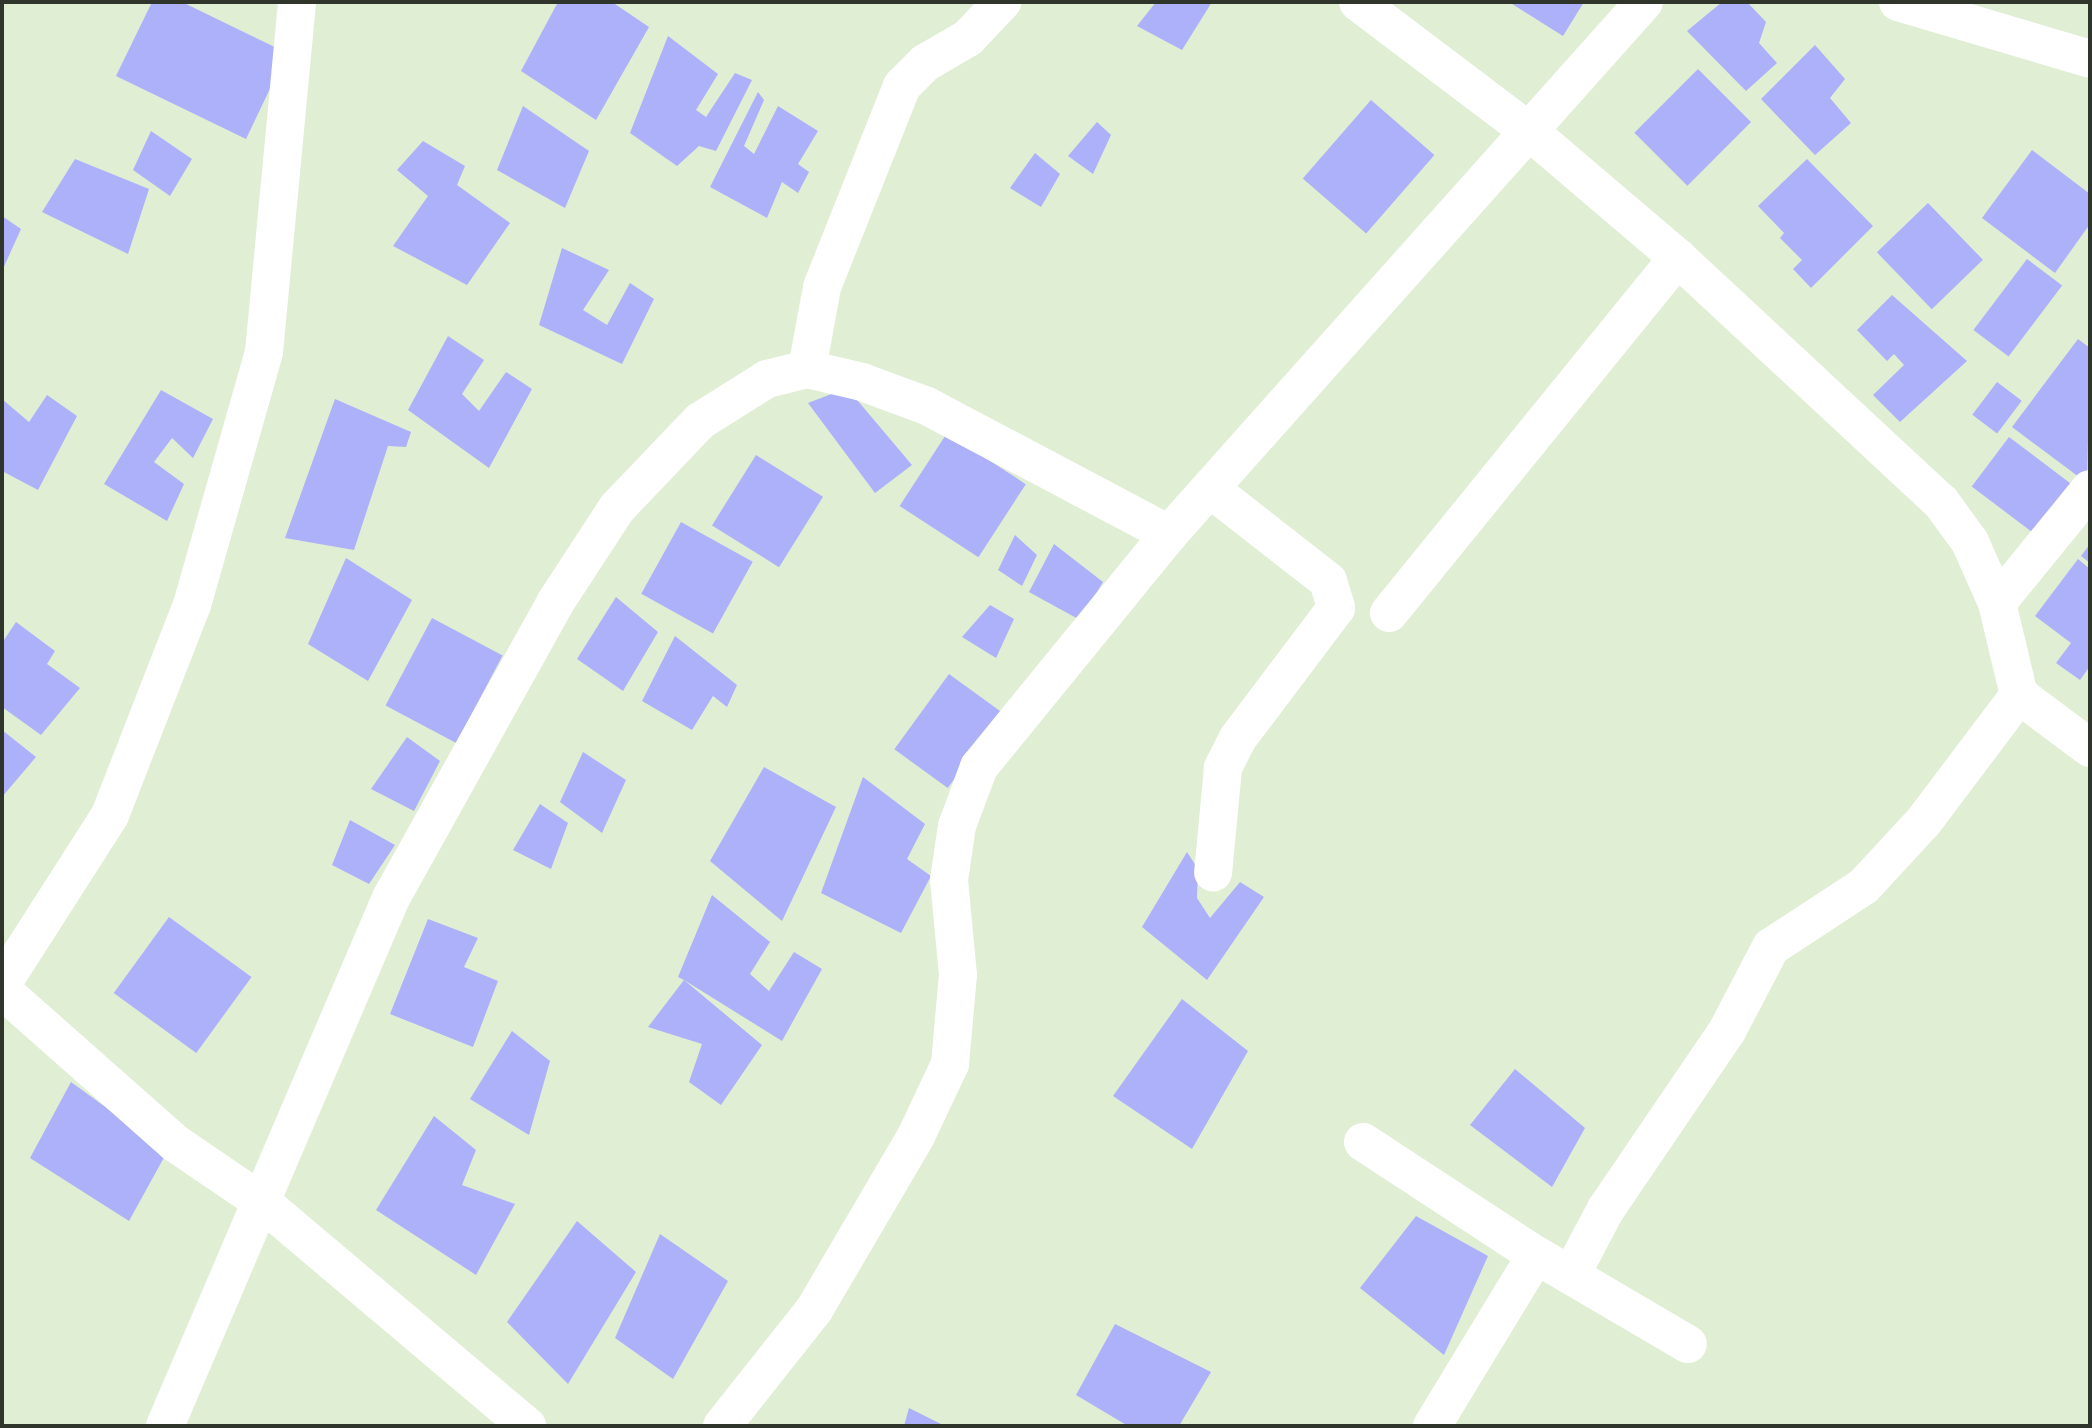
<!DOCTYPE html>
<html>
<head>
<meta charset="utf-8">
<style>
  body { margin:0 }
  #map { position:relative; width:2092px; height:1428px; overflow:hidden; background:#e0eed4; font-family:Karla,sans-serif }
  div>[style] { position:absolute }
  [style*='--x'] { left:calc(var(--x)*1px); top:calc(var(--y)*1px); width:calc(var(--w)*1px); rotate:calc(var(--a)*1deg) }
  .building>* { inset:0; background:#acb1fa; transform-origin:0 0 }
  .minor>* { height:38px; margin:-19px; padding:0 19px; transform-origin:19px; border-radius:19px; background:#fff }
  span { translate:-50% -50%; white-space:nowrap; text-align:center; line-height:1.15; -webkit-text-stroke:5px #edfbe1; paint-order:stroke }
  .frame { position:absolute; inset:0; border:4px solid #2f352a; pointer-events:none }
</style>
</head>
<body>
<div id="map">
  <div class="building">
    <div style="clip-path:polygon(152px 2px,182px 2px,287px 53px,246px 139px,116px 76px)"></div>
    <div style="clip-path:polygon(558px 2px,612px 2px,649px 27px,596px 120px,521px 71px)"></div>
    <div style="clip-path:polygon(1156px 2px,1212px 2px,1182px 50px,1137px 26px)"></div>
    <div style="clip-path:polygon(1509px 2px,1584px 2px,1563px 36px)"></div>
    <div style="clip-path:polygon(1722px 2px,1747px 2px,1766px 22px,1759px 43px,1777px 63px,1746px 91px,1687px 31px)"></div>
    <div style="clip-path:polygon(668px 36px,718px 74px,696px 110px,706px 117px,735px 73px,752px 80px,716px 151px,699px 146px,677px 166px,630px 133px)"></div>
    <div style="clip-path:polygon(1815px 45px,1845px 79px,1830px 98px,1851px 123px,1815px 155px,1761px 99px)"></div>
    <div style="left:1698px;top:69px;width:75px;height:90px;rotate:45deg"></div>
    <div style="clip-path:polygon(758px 92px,764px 100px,744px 146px,754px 154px,778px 106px,818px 131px,798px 164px,809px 172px,798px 193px,782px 182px,767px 218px,710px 187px)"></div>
    <div style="left:1371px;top:100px;width:84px;height:104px;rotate:41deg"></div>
    <div style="clip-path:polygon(523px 106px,589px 151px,565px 208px,497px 170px)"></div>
    <div style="clip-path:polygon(1097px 122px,1111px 135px,1093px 174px,1068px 156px)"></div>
    <div style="clip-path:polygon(151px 131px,192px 159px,170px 196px,133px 170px)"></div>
    <div style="clip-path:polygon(423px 141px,465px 166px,457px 185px,510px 223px,467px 285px,393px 246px,428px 196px,397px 170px)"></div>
    <div style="clip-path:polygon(2032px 150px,2090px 194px,2090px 224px,2055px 273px,1982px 218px)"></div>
    <div style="clip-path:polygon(1035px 153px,1060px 174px,1041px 207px,1010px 188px)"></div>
    <div style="clip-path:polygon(75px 159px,149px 189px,128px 254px,42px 212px)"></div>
    <div style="clip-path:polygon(1807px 159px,1873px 226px,1811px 288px,1793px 269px,1802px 260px,1780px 238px,1784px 233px,1758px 206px)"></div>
    <div style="left:1928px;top:203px;width:79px;height:71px;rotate:46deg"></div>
    <div style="clip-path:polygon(2px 216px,21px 229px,2px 271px)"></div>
    <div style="clip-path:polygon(562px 248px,609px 270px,583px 310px,607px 325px,630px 283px,654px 299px,622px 364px,539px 325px)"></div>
    <div style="left:2027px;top:259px;width:44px;height:89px;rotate:37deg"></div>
    <div style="clip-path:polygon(1892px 295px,1967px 361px,1900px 422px,1873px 395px,1904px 365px,1894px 354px,1887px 361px,1857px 330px)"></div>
    <div style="clip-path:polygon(448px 336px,484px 360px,462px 394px,479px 411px,506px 372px,532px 389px,489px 468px,408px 410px)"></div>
    <div style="clip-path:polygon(2078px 339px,2090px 348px,2087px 483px,2012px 427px)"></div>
    <div style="left:1997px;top:382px;width:31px;height:41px;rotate:37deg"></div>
    <div style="clip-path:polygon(847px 388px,912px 465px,875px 493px,808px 403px)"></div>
    <div style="clip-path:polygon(161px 390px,213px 419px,193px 458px,172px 438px,154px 462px,184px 484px,167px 521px,104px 484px)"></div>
    <div style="clip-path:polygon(47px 395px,77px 416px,38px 490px,2px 471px,2px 399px,29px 422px)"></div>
    <div style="clip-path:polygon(335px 399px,411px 432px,406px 447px,388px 446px,354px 550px,285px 538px)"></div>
    <div style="left:947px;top:433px;width:94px;height:87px;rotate:33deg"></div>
    <div style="left:2009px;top:437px;width:80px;height:62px;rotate:37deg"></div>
    <div style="left:756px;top:455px;width:79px;height:83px;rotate:32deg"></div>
    <div style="left:681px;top:522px;width:82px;height:82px;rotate:29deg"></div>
    <div style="clip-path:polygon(1015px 535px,1037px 555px,1022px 586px,998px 570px)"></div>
    <div style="clip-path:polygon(1054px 544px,1103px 582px,1080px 620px,1029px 592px)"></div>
    <div style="clip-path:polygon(2090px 544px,2090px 563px,2081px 556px)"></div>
    <div style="clip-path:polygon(346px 558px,412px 600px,368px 681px,308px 644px)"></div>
    <div style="clip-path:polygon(2078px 559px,2090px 569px,2090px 666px,2080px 680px,2056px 663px,2071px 643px,2035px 616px)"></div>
    <div style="clip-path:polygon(616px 597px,658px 632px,623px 691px,577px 659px)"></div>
    <div style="clip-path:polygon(990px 605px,1014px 619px,996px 658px,962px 637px)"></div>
    <div style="left:432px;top:618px;width:80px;height:99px;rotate:28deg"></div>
    <div style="clip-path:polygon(16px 622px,55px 651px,47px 664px,80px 688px,41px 735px,2px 707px,2px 643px)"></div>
    <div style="clip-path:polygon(675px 636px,737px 685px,727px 707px,713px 696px,692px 730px,642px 701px)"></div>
    <div style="left:949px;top:674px;width:66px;height:93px;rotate:36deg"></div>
    <div style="clip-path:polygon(2px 730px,36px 757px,2px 797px)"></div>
    <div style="clip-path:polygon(407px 737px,440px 761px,414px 811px,371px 789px)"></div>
    <div style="clip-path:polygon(583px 752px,626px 780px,602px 833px,560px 802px)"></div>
    <div style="clip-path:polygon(764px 767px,836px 807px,782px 921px,710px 861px)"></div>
    <div style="clip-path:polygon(863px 777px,925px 824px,907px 859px,931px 876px,901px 933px,821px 893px)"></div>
    <div style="clip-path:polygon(540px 804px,568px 823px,551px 869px,513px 850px)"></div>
    <div style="clip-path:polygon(350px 820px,395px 845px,369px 884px,332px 865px)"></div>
    <div style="clip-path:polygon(1187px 852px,1198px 869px,1197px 898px,1210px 918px,1240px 882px,1264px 897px,1207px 980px,1142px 927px)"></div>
    <div style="clip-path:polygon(712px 895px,770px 942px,750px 974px,769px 991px,794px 952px,822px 969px,782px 1041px,684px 980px,762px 1045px,721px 1105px,689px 1082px,702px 1044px,648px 1027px,684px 980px,678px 977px)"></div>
    <div style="left:169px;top:917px;width:102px;height:94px;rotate:36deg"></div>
    <div style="clip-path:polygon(428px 919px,478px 938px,464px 967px,498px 981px,473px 1047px,390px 1014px)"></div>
    <div style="clip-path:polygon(1182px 999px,1248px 1051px,1192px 1149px,1113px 1096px)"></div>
    <div style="clip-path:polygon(512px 1031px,550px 1061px,529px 1135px,470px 1099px)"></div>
    <div style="clip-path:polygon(1515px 1069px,1585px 1128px,1552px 1187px,1470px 1125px)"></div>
    <div style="clip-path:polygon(71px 1082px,167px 1152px,129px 1221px,30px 1158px)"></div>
    <div style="clip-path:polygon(434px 1116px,476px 1150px,462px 1185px,515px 1204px,476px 1275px,376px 1210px)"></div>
    <div style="clip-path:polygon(1416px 1216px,1488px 1256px,1444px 1355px,1360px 1288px)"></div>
    <div style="clip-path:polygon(577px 1221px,636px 1272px,568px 1384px,507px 1322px)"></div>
    <div style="clip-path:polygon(660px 1234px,728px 1281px,673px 1379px,615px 1338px)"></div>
    <div style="clip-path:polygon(1115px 1324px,1211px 1372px,1179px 1426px,1128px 1426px,1076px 1395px)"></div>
    <div style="clip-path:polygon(909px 1408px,945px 1426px,904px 1426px)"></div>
  </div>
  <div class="minor">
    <div style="--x:1358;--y:2;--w:216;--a:37.1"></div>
    <div style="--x:1530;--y:132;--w:194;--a:40.4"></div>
    <div style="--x:1678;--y:258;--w:359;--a:42.9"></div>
    <div style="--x:1941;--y:502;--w:49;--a:54.1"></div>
    <div style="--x:1970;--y:542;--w:67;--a:66.1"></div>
    <div style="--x:1997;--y:603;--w:95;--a:76.6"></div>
    <div style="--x:2019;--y:695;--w:89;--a:36.7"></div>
    <div style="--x:1898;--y:2;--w:200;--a:16.5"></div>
    <div style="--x:807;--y:369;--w:83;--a:-79.6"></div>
    <div style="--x:822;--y:287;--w:216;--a:-68.3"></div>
    <div style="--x:902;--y:86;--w:33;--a:-45"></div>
    <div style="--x:925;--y:63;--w:50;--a:-30.2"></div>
    <div style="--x:968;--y:38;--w:50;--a:-46.6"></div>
    <div style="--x:1213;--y:491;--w:146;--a:38"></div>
    <div style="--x:1328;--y:581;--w:28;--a:73"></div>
    <div style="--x:1336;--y:608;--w:163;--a:127"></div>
    <div style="--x:1238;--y:738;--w:34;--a:117"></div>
    <div style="--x:1223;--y:768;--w:105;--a:95.4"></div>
    <div style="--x:1997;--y:603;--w:147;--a:-50.8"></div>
    <div style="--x:1389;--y:613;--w:458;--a:-50.9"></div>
    <div style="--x:2;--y:984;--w:201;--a:-57.4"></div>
    <div style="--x:110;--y:815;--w:225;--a:-68.7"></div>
    <div style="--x:192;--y:605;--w:263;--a:-74.1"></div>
    <div style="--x:264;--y:352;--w:352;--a:-84.6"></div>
    <div style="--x:2;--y:990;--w:231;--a:41.5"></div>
    <div style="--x:175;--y:1143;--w:107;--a:34.3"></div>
    <div style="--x:263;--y:1203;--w:346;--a:40.2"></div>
    <div style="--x:1363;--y:1142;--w:207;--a:33.2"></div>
    <div style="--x:1571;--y:1275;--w:75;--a:-62.1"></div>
    <div style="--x:1606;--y:1209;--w:215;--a:-55.8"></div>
    <div style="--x:1727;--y:1031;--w:95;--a:-62.4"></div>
    <div style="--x:1771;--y:947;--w:111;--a:-33.3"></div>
    <div style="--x:1864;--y:886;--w:88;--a:-47.3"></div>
    <div style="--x:1924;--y:821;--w:158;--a:-53"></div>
    <div style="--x:165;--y:1426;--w:574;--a:-66.83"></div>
    <div style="--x:391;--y:898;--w:338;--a:-60.9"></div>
    <div style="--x:555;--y:603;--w:113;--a:-56.9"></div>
    <div style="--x:617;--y:508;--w:120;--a:-46.3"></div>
    <div style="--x:700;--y:421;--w:79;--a:-32.1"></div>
    <div style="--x:767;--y:379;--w:41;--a:-14"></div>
    <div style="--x:807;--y:369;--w:57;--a:13.3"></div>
    <div style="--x:862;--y:382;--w:69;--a:20.3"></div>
    <div style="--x:927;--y:406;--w:274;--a:27.9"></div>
    <div style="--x:722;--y:1426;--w:148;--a:-51.6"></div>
    <div style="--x:814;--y:1310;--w:202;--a:-59.6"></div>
    <div style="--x:916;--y:1136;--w:80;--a:-64.7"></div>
    <div style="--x:950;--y:1064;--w:89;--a:-84.9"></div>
    <div style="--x:958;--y:975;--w:95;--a:-95.4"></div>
    <div style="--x:949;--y:880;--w:55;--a:-81.6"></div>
    <div style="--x:957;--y:826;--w:63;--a:-69.6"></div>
    <div style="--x:979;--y:767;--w:301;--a:-50.8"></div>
    <div style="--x:1169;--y:534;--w:713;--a:-48.24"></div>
    <div style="--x:1432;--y:1426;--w:200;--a:-58.7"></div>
    <div style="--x:1536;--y:1255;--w:176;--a:30.4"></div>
  </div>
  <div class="frame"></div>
</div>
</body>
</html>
